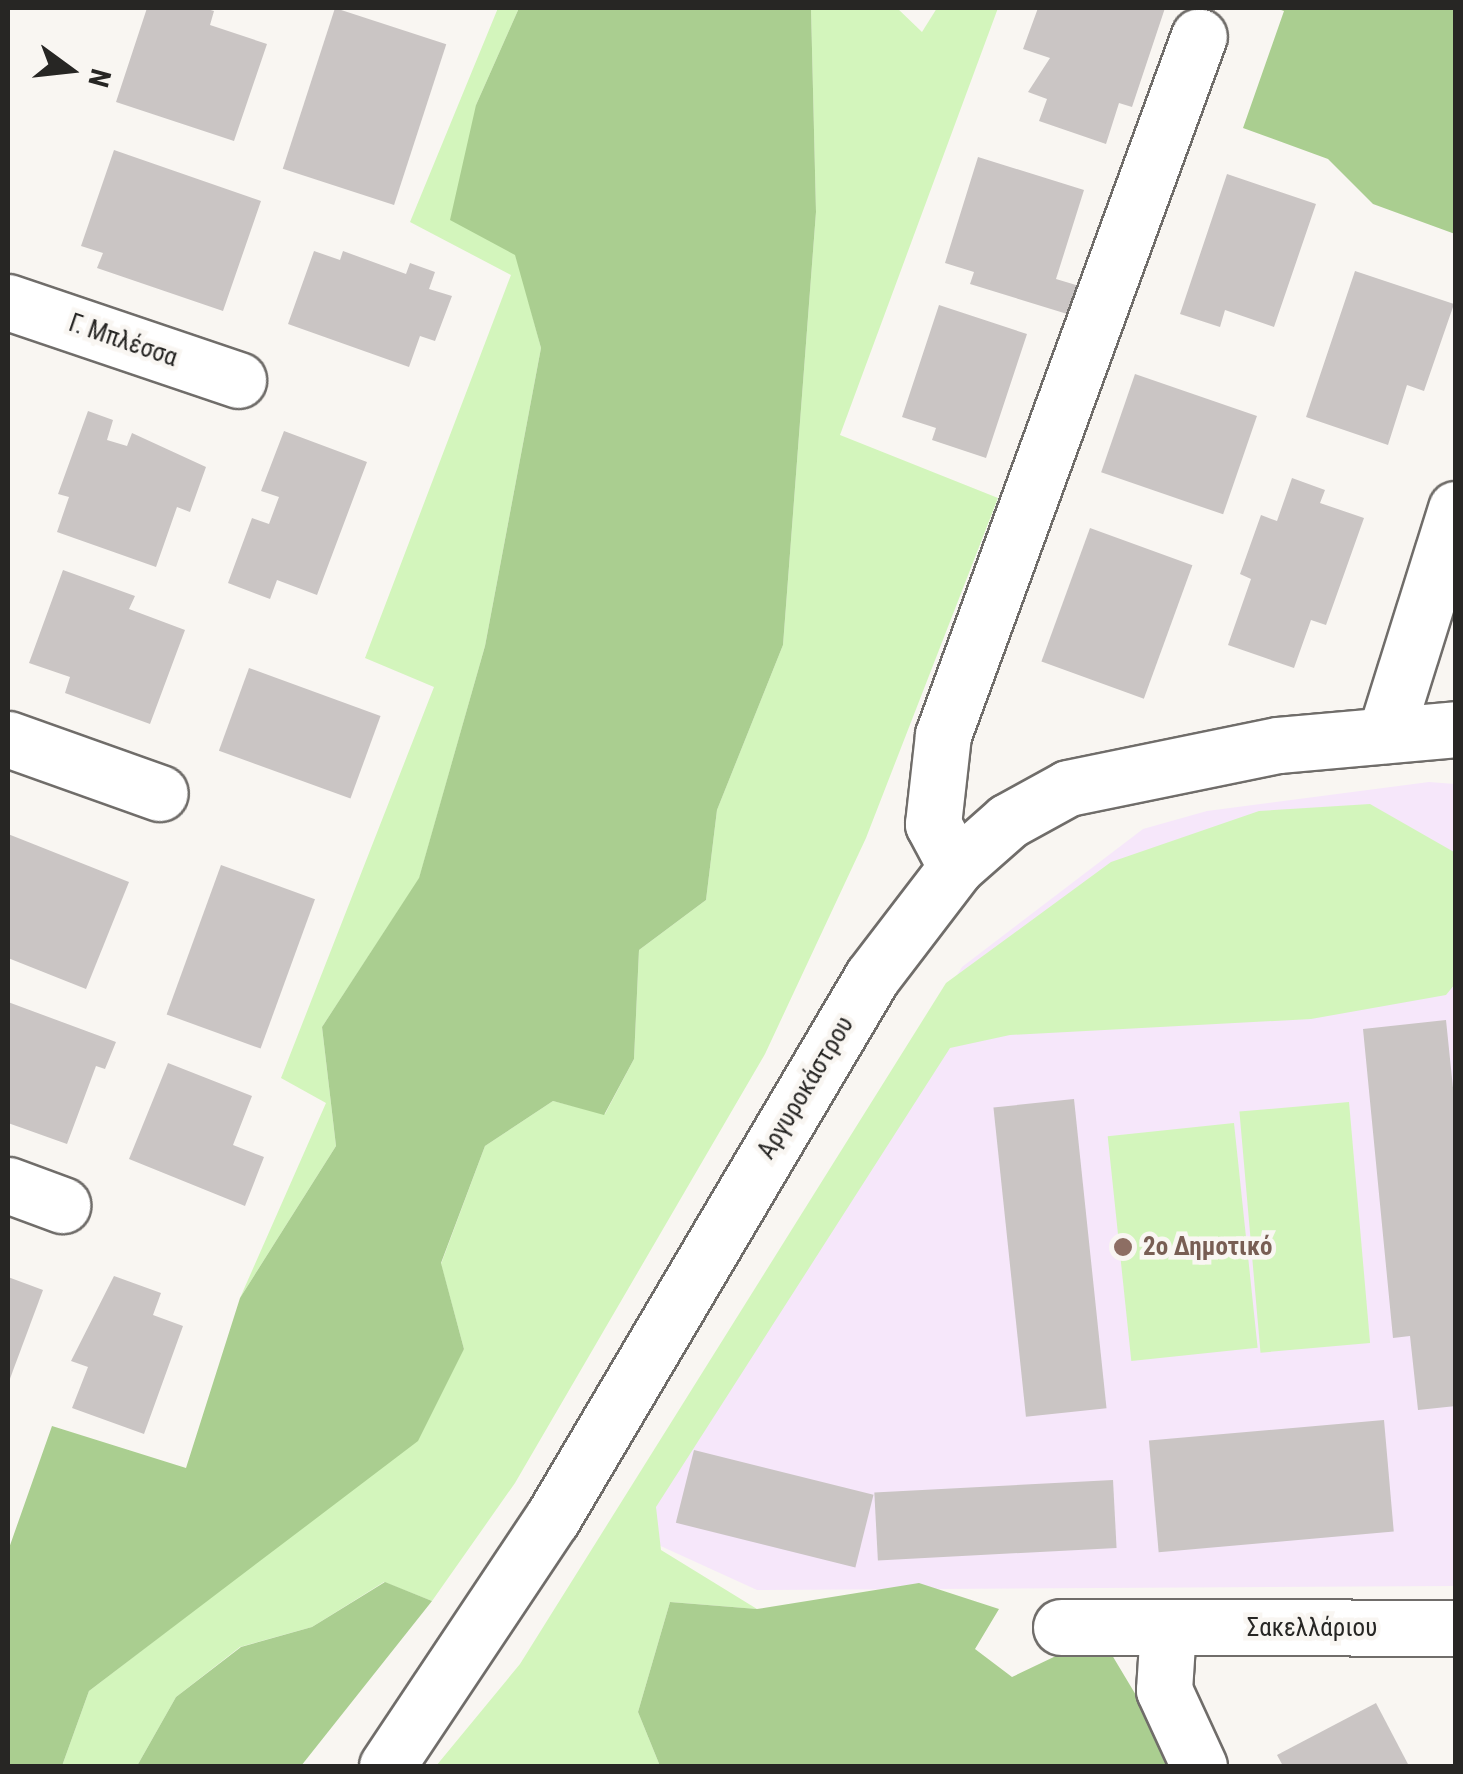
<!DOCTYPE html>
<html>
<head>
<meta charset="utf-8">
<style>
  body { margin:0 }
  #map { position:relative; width:1463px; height:1774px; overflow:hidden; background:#f9f6f2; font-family:"Roboto Condensed",sans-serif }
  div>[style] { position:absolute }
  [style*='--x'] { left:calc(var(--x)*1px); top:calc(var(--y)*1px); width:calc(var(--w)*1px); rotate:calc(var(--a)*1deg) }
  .education>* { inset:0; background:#f6e7fa }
  .green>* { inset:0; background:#d3f5bc; transform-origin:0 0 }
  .forest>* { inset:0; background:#aace90 }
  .building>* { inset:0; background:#cac5c4; transform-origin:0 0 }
  .roads { filter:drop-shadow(2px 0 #706d6a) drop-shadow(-2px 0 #706d6a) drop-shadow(0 2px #706d6a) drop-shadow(0 -2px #706d6a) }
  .minor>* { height:55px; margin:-27.5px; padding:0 27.5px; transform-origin:27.5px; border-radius:27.5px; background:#fff }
  .dots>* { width:28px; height:28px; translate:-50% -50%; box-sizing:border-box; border:5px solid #f9f6f2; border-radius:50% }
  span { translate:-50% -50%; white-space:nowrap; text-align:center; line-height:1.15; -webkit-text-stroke:9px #f9f6f2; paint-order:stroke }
  .street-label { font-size:25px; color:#272624 }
  .education-label { font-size:25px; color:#785e54; font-weight:700 }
  .left { translate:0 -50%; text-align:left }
  .frame { position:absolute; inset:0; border:10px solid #272624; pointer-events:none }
  .north { position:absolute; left:20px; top:20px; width:100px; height:100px; -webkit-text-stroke:8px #f9f6f2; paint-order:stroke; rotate:105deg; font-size:28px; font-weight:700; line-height:40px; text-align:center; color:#272624 }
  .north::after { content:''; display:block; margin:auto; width:35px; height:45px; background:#272624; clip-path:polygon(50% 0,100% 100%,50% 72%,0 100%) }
</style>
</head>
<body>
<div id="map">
  <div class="education">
    <div style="clip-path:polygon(1429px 782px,1455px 784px,1455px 1586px,757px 1590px,619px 1527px,962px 967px,1143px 829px,1207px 811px)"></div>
  </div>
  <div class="green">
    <div style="clip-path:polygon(498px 8px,519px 8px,476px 105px,541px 348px,485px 646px,419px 879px,322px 1027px,336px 1146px,240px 1298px,326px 1103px,281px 1078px,434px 687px,365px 658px,511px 275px,410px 222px)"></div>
    <div style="clip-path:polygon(811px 8px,897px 8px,922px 32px,937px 8px,998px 8px,840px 435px,998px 498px,866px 838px,765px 1054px,515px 1483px,432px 1601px,384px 1582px,312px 1627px,240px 1647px,176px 1697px,137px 1766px,62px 1766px,89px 1691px,321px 1513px,464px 1349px,441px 1264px,485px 1146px,553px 1101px,605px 1114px,634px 1059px,639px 950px,706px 900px,717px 810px,783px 645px,816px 212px)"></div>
    <div style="clip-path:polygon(1370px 804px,1454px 852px,1455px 984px,1446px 995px,1311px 1019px,1010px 1035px,950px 1048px,656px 1507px,661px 1550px,757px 1609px,670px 1602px,638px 1712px,660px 1766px,436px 1766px,520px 1664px,946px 983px,1111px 862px,1259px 811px)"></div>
    <div style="left:1349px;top:1102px;width:242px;height:110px;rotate:85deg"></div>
    <div style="left:1234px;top:1123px;width:226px;height:127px;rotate:84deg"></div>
  </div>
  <div class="forest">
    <div style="clip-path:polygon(519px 8px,811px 8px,816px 212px,783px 645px,717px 810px,706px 900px,639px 950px,634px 1059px,604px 1115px,553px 1101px,485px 1146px,441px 1263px,464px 1349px,418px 1441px,89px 1691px,62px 1766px,8px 1766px,8px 1551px,52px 1426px,186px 1468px,240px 1298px,336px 1146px,322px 1027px,419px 878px,485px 646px,541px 348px,515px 255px,450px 220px,476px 105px)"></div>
    <div style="clip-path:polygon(1275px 8px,1455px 8px,1455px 234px,1373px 204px,1328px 159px,1243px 128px,1284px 11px)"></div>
    <div style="clip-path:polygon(385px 1582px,432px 1601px,301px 1766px,137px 1766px,176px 1697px,241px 1647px,312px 1627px)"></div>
    <div style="clip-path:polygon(919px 1583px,999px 1609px,975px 1649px,1012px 1677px,1100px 1635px,1170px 1752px,1167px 1766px,660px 1766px,638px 1712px,670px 1602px,757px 1609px)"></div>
  </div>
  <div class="building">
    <div style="clip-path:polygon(147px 8px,204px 8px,214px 11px,210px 25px,267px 44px,234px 141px,116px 102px)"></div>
    <div style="left:335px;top:8px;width:117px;height:169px;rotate:18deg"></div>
    <div style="clip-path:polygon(1038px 8px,1165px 8px,1132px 107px,1119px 103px,1106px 144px,1039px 121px,1047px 99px,1028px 92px,1050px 58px,1023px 49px)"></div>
    <div style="clip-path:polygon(114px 150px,261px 201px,223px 311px,97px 268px,103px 253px,81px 246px)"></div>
    <div style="clip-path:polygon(978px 157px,1084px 190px,1056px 279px,1086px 288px,1077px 317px,970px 284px,974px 272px,945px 263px)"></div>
    <div style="clip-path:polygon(1227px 174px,1316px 204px,1274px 327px,1225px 310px,1220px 327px,1180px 314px)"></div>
    <div style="clip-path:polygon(314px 251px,340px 260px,343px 251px,406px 274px,410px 263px,435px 272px,429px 289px,452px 296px,435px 341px,420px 336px,409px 367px,288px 324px)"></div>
    <div style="clip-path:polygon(1355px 271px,1454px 304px,1424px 391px,1407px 385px,1388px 445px,1306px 417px)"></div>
    <div style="clip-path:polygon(939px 305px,1027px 334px,986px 458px,932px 440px,936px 428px,902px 417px)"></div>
    <div style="left:1135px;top:374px;width:129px;height:104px;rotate:19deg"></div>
    <div style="clip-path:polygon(88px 411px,113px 420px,107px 440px,127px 446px,132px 433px,206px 467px,190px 512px,177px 507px,156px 567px,57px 532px,69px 497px,58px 494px)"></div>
    <div style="clip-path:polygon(284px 431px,367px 462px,317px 595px,277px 580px,270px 599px,228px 583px,252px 518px,269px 524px,279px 497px,261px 491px)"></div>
    <div style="clip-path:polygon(1292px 478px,1325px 490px,1320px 503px,1364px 518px,1326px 625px,1311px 620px,1294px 668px,1228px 645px,1251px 579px,1240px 574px,1261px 515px,1277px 521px)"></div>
    <div style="left:1090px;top:528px;width:109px;height:142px;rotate:20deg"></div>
    <div style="clip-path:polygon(63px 570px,135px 596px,129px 609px,185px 630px,150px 724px,65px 693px,70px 677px,29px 663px)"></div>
    <div style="left:249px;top:668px;width:140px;height:88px;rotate:20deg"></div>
    <div style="clip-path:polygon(8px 834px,129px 882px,86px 989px,8px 958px)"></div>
    <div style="left:221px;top:865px;width:100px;height:159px;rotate:20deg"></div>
    <div style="clip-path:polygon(8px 1002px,116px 1042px,105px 1069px,96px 1066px,67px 1144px,8px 1123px)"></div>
    <div style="clip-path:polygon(1446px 1020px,1456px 1117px,1456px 1406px,1418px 1410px,1410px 1336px,1393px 1338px,1363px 1029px)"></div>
    <div style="clip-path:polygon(168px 1063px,252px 1096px,233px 1145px,264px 1157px,245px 1206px,129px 1159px)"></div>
    <div style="left:1074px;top:1099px;width:311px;height:81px;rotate:84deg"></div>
    <div style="clip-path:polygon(114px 1276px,161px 1293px,153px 1315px,183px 1326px,144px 1434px,72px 1408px,88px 1367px,71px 1361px)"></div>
    <div style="clip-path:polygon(8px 1277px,43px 1290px,8px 1384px)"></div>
    <div style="left:1384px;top:1420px;width:112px;height:236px;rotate:85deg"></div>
    <div style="left:694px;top:1450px;width:185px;height:75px;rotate:14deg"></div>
    <div style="left:1113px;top:1480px;width:68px;height:239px;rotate:87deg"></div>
    <div style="clip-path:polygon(1376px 1703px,1409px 1766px,1283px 1766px,1277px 1755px)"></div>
  </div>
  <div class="roads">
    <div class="minor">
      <div style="--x:8;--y:302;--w:243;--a:18.7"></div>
      <div style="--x:1385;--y:735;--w:237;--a:-72.6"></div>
      <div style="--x:8;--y:739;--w:161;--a:19.6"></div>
      <div style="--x:956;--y:867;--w:49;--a:-118.1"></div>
      <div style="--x:933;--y:824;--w:90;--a:-83.6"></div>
      <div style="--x:943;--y:735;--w:744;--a:-69.89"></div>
      <div style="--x:8;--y:1185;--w:58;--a:20.3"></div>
      <div style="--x:1061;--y:1627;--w:395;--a:0.1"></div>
      <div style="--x:1168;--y:1628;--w:62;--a:93.7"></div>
      <div style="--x:1164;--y:1690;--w:84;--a:65.3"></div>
      <div style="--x:387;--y:1766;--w:297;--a:-56.3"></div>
      <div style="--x:552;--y:1519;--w:629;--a:-59.44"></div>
      <div style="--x:872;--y:977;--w:138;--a:-52.6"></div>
      <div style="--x:956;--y:867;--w:69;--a:-41.5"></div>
      <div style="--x:1008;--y:821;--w:68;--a:-28.8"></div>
      <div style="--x:1068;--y:788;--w:214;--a:-11.6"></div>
      <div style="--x:1278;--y:745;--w:179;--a:-5.1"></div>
    </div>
  </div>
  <div class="dots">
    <div style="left:1123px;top:1247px;background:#8d6e63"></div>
  </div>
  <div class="street-label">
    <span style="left:123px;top:341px;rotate:19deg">Γ. Μπλέσσα</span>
    <span style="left:806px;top:1088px;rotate:-59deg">Αργυροκάστρου</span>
    <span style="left:1312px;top:1628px">Σακελλάριου</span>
  </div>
  <div class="education-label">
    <span class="left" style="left:1143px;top:1247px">2ο Δημοτικό</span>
  </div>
  <div class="frame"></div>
  <div class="north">N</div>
</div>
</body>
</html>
